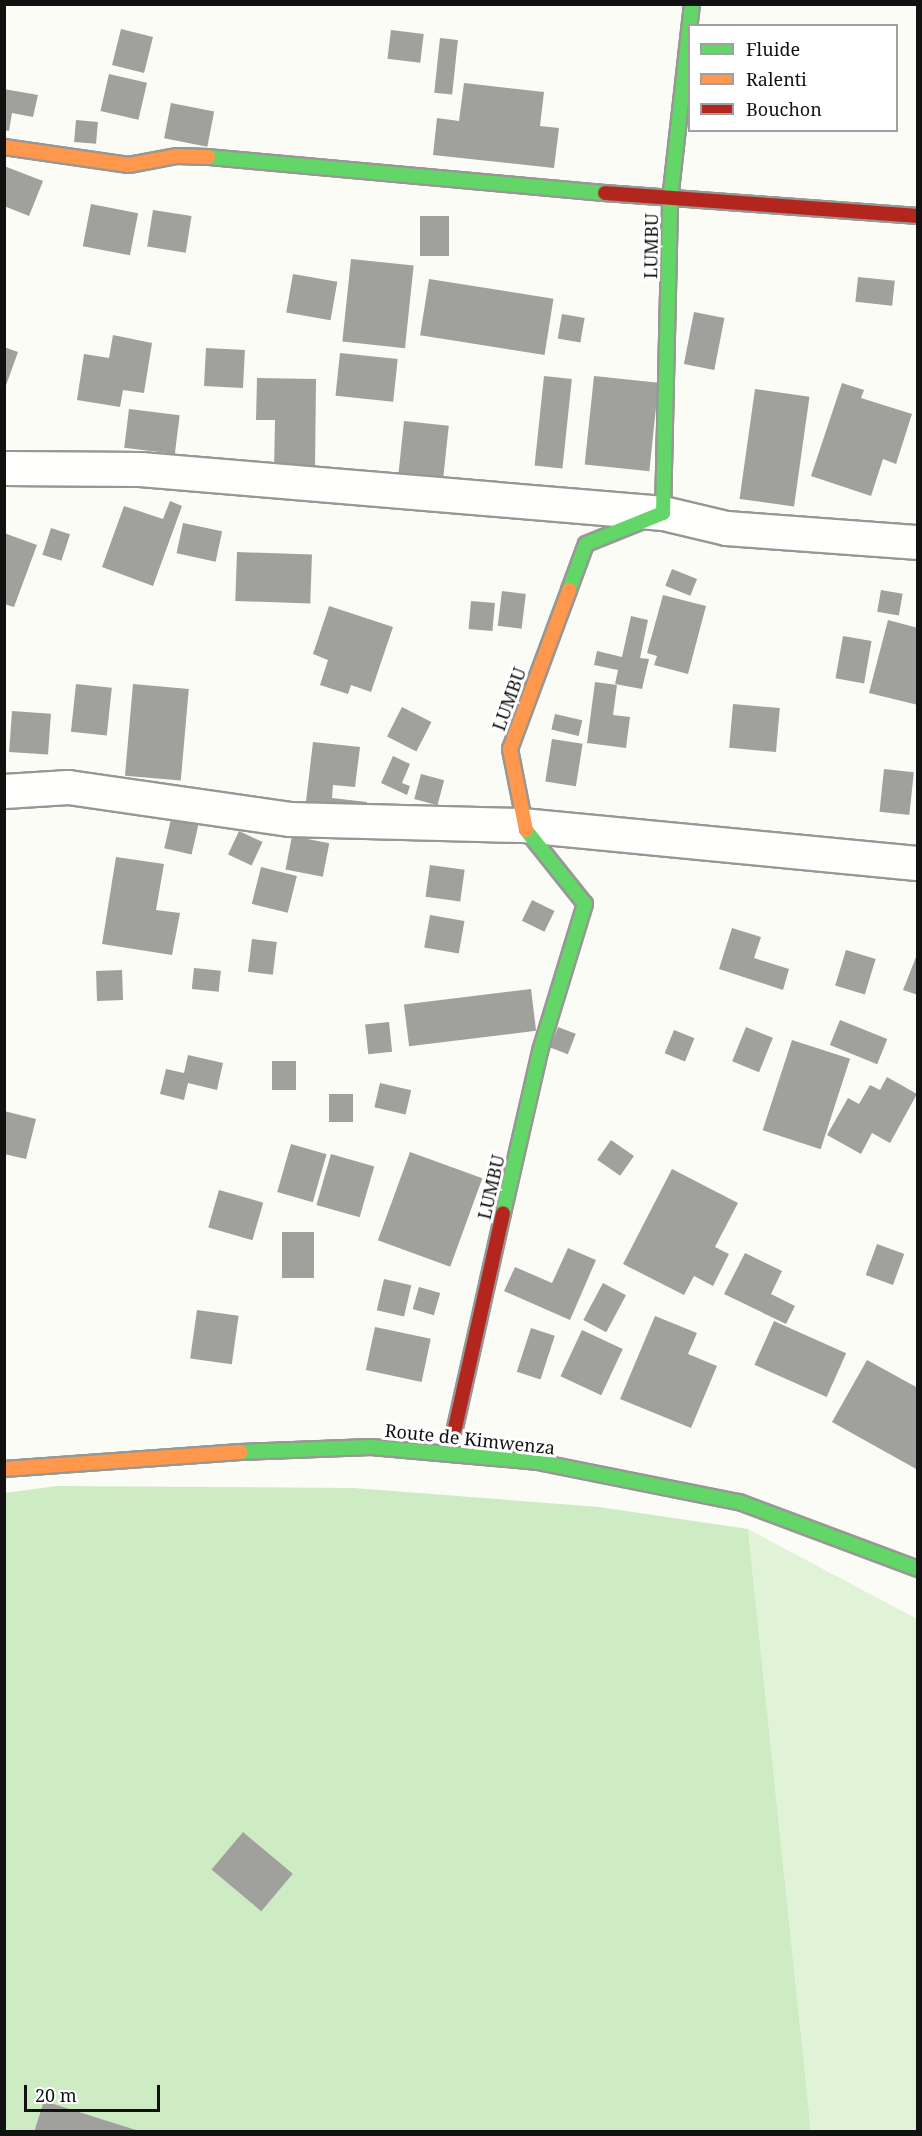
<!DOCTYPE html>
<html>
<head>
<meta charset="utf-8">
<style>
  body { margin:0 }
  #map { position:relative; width:922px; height:2136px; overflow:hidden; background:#fcfcf7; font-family:"Noto Serif",serif }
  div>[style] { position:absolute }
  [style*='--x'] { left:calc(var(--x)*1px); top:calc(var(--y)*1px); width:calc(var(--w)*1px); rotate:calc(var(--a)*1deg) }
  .green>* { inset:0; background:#e0f3d6 }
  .forest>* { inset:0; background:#ceecc3 }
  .building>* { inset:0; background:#a0a09c; transform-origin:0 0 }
  .roads { filter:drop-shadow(2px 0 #979795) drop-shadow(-2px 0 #979795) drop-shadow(0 2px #979795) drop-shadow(0 -2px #979795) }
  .street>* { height:33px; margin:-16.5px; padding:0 16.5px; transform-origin:16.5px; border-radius:16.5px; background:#fffffe }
  .fast>* { height:14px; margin:-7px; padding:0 7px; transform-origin:7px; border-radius:7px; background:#63d668 }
  .slow>* { height:14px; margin:-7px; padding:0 7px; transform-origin:7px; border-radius:7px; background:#ff974d }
  .jam>* { height:14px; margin:-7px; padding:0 7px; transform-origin:7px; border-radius:7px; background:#b3261e }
  span { translate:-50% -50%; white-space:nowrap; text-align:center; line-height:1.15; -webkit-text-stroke:6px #fff; paint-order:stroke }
  .street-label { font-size:18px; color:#111 }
  .frame { position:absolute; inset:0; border:6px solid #111; pointer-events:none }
  .legend { position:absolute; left:688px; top:24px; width:210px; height:108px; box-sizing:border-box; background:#fff; border:2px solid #a0a0a0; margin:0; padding:8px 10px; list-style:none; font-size:18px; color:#111 }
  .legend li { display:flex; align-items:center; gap:12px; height:30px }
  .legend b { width:30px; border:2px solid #a0a0a0 }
  .scale { position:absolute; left:24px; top:2085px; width:136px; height:27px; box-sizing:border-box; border:3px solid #111; border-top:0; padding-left:8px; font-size:18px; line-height:21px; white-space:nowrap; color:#111; -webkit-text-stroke:4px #fff; paint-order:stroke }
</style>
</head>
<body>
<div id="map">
  <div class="green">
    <div style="clip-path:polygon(748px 1529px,917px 1619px,917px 2131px,811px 2131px)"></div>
  </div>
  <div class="forest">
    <div style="clip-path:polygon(57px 1486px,354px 1488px,599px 1507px,748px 1529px,811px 2131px,5px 2131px,4px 1493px)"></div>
  </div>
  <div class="building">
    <div style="left:121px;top:29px;width:33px;height:37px;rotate:14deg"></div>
    <div style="left:391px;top:30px;width:33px;height:29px;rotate:7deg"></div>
    <div style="left:440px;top:38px;width:18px;height:55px;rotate:6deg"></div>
    <div style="left:109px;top:74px;width:39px;height:38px;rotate:13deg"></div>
    <div style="clip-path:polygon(464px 83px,544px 92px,540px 126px,559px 128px,554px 168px,433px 155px,437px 118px,459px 121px)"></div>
    <div style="clip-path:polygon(4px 89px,38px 95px,33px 117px,12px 113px,9px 131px,4px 130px)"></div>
    <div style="left:171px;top:103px;width:44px;height:36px;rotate:11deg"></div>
    <div style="left:76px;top:120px;width:22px;height:22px;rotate:5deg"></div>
    <div style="clip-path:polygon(4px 166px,43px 181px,29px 216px,4px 206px)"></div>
    <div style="left:91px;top:204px;width:48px;height:43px;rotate:11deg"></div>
    <div style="left:153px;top:210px;width:39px;height:37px;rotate:9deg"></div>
    <div style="left:420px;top:216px;width:29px;height:40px"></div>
    <div style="left:351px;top:259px;width:63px;height:83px;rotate:6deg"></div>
    <div style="left:293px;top:274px;width:45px;height:39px;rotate:10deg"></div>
    <div style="left:858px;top:277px;width:37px;height:25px;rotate:6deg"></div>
    <div style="left:429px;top:279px;width:126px;height:57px;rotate:9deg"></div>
    <div style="left:694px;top:312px;width:31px;height:53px;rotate:11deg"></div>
    <div style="left:562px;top:314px;width:23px;height:25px;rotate:10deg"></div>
    <div style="clip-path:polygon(113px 335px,152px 343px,144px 393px,123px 390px,120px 407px,77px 400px,84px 354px,109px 358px)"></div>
    <div style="clip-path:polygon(4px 347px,18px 352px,5px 388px,4px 388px)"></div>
    <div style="left:206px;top:348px;width:39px;height:38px;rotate:3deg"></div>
    <div style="left:340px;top:353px;width:58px;height:43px;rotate:6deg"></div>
    <div style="left:544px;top:376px;width:28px;height:90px;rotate:6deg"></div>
    <div style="left:594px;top:376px;width:65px;height:89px;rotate:6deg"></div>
    <div style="clip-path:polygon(257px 378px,316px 379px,315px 472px,274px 472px,275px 420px,256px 420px)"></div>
    <div style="clip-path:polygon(842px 383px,864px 390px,861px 398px,912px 414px,896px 464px,883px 459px,871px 496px,811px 476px)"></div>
    <div style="left:755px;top:389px;width:55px;height:111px;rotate:8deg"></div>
    <div style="left:129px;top:409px;width:51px;height:39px;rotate:7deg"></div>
    <div style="left:404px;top:421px;width:45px;height:62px;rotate:6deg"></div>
    <div style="clip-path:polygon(170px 501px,182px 506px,153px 586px,102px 567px,124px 506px,163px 519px)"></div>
    <div style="left:183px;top:523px;width:40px;height:31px;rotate:12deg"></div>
    <div style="left:51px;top:528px;width:20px;height:28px;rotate:18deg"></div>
    <div style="clip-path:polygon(4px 533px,37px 545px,14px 607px,4px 604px)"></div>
    <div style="left:237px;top:552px;width:75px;height:49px;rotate:2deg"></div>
    <div style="left:672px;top:569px;width:27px;height:18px;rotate:22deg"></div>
    <div style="left:881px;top:590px;width:22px;height:22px;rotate:10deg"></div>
    <div style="left:502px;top:591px;width:24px;height:35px;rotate:7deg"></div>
    <div style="clip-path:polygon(663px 595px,706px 606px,688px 674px,654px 665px,657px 656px,647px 653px)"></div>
    <div style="left:471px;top:601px;width:24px;height:28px;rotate:5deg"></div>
    <div style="clip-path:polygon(329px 606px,393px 627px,371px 692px,351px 685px,348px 694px,320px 685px,328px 660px,313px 654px)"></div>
    <div style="clip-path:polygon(631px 616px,648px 620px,640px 658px,649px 659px,642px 689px,615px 684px,618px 670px,594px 665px,597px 651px,622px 657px)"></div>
    <div style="clip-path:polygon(888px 620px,918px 628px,918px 705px,869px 693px)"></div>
    <div style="left:843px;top:636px;width:29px;height:43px;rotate:10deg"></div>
    <div style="clip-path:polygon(595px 682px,617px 685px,613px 715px,630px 717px,626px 748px,587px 743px)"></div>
    <div style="left:76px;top:684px;width:36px;height:48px;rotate:6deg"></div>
    <div style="left:133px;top:684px;width:56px;height:92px;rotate:5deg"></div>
    <div style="left:733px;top:704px;width:47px;height:44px;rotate:5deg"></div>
    <div style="left:402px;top:707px;width:33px;height:33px;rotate:27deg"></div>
    <div style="left:12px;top:711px;width:39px;height:41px;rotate:4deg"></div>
    <div style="left:555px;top:714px;width:28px;height:16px;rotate:13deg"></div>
    <div style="left:552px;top:739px;width:31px;height:43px;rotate:9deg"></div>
    <div style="clip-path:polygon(313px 742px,360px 747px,355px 787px,333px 785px,332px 798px,367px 802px,365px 816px,305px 810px)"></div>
    <div style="clip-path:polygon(393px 756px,410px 764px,402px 783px,410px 786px,407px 795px,381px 783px)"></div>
    <div style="left:884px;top:769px;width:30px;height:43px;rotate:6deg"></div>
    <div style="left:421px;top:774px;width:24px;height:26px;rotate:15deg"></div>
    <div style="left:171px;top:819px;width:28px;height:30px;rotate:13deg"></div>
    <div style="left:239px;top:831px;width:26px;height:26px;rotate:25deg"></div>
    <div style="left:292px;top:836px;width:38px;height:34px;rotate:11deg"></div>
    <div style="clip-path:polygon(116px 857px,164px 864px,156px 910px,180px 913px,172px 955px,102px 944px)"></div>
    <div style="left:430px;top:865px;width:35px;height:32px;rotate:8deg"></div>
    <div style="left:261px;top:867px;width:37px;height:38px;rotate:14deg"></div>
    <div style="left:532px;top:900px;width:25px;height:23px;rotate:26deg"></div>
    <div style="left:430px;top:915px;width:35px;height:33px;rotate:10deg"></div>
    <div style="clip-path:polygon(732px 928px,761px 937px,754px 958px,789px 969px,783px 990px,719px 969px)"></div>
    <div style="left:252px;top:939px;width:25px;height:33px;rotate:7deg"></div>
    <div style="left:846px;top:950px;width:31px;height:37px;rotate:17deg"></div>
    <div style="clip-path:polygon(918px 952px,918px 995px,903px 990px)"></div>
    <div style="left:194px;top:968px;width:27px;height:21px;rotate:6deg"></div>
    <div style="left:122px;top:970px;width:30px;height:26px;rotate:88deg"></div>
    <div style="left:531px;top:989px;width:42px;height:128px;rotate:83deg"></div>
    <div style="left:840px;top:1020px;width:51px;height:27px;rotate:22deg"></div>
    <div style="left:389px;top:1022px;width:30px;height:24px;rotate:84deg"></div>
    <div style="left:558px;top:1027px;width:19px;height:22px;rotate:21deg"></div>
    <div style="left:746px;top:1027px;width:29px;height:37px;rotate:22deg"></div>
    <div style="left:674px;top:1030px;width:22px;height:25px;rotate:22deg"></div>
    <div style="left:792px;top:1040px;width:61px;height:95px;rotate:18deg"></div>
    <div style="clip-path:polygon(188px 1055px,223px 1063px,217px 1090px,188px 1083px,184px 1100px,160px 1094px,166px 1069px,184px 1073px)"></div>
    <div style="left:272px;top:1061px;width:24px;height:29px"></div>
    <div style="clip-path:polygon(887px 1077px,917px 1094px,890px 1143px,872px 1133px,861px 1154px,827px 1135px,848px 1098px,859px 1104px,870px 1085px,880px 1090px)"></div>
    <div style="left:380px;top:1083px;width:32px;height:25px;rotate:13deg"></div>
    <div style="left:353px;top:1094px;width:28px;height:24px;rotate:90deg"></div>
    <div style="clip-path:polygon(4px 1111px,36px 1119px,26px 1159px,4px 1154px)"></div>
    <div style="left:611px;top:1140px;width:28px;height:24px;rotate:35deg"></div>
    <div style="left:291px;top:1144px;width:37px;height:50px;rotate:16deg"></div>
    <div style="left:410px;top:1152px;width:77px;height:94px;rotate:20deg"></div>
    <div style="left:331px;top:1154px;width:45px;height:53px;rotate:16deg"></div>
    <div style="clip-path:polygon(672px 1169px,738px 1203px,715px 1247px,729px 1254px,713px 1286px,694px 1276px,684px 1295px,623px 1264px)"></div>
    <div style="left:219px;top:1190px;width:46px;height:39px;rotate:16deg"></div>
    <div style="left:282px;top:1232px;width:32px;height:46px"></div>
    <div style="left:877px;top:1244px;width:29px;height:33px;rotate:20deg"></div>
    <div style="clip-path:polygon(568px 1248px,596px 1260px,570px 1320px,504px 1291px,515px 1267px,552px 1283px)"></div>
    <div style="clip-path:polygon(745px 1253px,782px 1271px,771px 1294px,795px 1306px,786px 1324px,724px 1294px)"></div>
    <div style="left:384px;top:1279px;width:28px;height:32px;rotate:13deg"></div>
    <div style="left:603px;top:1283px;width:26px;height:42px;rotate:28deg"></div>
    <div style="left:419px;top:1287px;width:22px;height:23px;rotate:16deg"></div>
    <div style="left:197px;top:1310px;width:42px;height:49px;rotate:8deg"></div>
    <div style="clip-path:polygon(655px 1316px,697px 1333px,688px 1354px,717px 1366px,691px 1428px,620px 1399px)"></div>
    <div style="left:774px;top:1321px;width:79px;height:48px;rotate:24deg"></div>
    <div style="left:375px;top:1327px;width:57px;height:44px;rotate:12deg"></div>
    <div style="left:531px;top:1328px;width:25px;height:46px;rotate:18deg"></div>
    <div style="left:582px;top:1330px;width:45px;height:51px;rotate:25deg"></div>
    <div style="clip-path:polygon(867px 1360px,918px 1388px,918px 1470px,832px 1422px)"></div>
    <div style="left:243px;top:1832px;width:65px;height:49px;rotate:40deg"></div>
    <div style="clip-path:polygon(44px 2101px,136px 2130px,136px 2132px,34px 2132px)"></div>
  </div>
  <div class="roads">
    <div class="street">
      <div style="--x:4;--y:468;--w:136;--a:0.4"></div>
      <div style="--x:140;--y:469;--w:525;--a:4.81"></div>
      <div style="--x:663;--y:513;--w:65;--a:13.4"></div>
      <div style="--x:726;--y:528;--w:193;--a:4.2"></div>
      <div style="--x:4;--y:791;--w:64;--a:-3.6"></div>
      <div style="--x:68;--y:787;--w:223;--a:8.2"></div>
      <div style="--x:289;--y:819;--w:233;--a:1.5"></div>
      <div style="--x:522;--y:825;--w:398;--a:5.5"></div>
    </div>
    <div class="fast">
      <div style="--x:208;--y:157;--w:399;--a:5.2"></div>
      <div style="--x:569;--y:590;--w:49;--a:-69.7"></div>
      <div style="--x:586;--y:544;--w:83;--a:-21.9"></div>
      <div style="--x:663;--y:513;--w:313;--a:-88.7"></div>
      <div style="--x:670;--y:200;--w:197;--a:-83.6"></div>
      <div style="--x:503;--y:1213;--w:166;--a:-77.1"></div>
      <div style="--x:540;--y:1051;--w:154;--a:-73"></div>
      <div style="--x:585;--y:904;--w:95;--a:-128.6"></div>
      <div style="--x:240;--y:1452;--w:131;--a:-2.2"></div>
      <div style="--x:371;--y:1447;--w:168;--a:5.1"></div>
      <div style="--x:538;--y:1462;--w:205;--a:11.3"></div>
      <div style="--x:739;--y:1502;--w:191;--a:20.5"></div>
    </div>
    <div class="slow">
      <div style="--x:4;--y:147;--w:126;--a:8.2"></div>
      <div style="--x:129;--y:165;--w:49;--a:-10.6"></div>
      <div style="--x:177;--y:156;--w:31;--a:2"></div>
      <div style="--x:526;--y:830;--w:83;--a:-101.2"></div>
      <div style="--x:510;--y:749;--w:170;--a:-69.6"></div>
      <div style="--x:4;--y:1469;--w:237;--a:-4.1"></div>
    </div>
    <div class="jam">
      <div style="--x:605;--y:193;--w:314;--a:4.2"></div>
      <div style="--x:455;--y:1428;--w:220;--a:-77.4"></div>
    </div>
  </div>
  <div class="street-label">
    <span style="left:651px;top:246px;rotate:-89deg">LUMBU</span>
    <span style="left:509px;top:699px;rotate:-70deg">LUMBU</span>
    <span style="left:491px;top:1187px;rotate:-77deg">LUMBU</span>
    <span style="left:470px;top:1439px;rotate:6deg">Route de Kimwenza</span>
  </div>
  <div class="frame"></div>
  <ul class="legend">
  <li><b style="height:8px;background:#63d668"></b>Fluide</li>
  <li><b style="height:8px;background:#ff974d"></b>Ralenti</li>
  <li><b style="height:8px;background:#b3261e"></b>Bouchon</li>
  </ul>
  <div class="scale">20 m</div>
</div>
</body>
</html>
